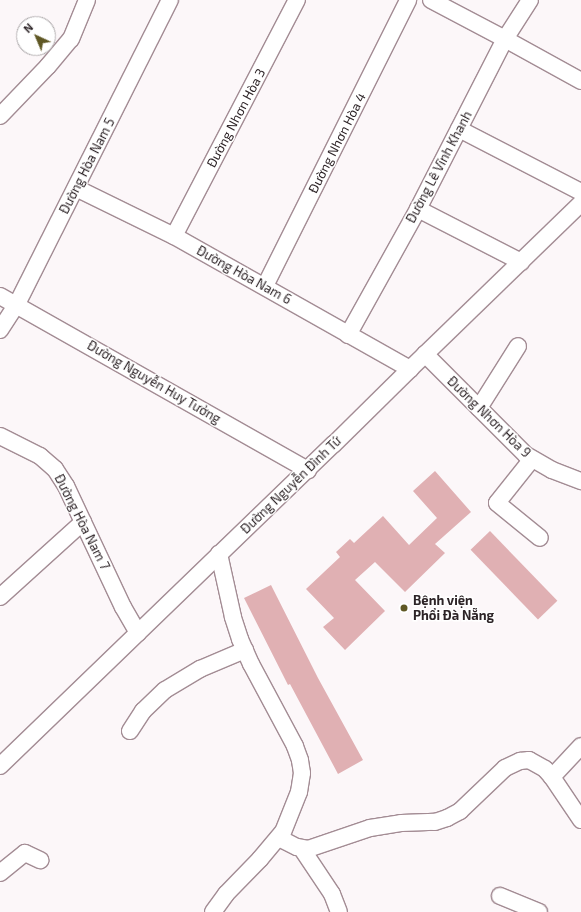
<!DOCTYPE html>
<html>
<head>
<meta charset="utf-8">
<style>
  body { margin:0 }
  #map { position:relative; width:581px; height:912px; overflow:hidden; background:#fcf7f9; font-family:"Exo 2",sans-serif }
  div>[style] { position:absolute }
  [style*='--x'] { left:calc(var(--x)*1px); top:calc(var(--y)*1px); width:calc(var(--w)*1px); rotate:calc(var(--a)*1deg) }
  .building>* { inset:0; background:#e0b0b3; transform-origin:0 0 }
  .roads { filter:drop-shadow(1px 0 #a38c94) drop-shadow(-1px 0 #a38c94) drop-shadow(0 1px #a38c94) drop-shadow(0 -1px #a38c94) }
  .minor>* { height:16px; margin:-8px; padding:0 8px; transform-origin:8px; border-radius:8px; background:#fff }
  .dots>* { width:11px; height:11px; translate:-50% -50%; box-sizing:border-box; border:2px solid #fff; border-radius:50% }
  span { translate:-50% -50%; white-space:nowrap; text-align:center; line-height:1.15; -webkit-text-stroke:3px #fff; paint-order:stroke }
  .street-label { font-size:13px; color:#2d2427 }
  .poi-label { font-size:13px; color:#2d2427; font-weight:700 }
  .left { translate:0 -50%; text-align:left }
  .north { position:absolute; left:16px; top:16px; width:40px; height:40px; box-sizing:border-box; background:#fff; border:1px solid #aba7a9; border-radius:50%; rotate:316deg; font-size:11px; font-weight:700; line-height:16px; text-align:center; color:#2d2427 }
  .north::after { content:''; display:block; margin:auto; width:14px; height:18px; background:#5f5724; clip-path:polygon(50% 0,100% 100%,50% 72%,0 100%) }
</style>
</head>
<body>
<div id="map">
  <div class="building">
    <div style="clip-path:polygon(435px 471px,471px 512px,435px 544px,445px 553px,405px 592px,375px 562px,355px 580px,385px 611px,345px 650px,323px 627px,334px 618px,306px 589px,340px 557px,336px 552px,350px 539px,354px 543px,383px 516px,409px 545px,437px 518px,413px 491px)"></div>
    <div style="left:490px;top:531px;width:97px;height:27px;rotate:46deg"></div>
    <div style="clip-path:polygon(271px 585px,318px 678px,363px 760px,338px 774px,290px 684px,288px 685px,244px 598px)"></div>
  </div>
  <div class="roads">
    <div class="minor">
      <div style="--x:431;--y:0;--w:84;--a:27.8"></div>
      <div style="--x:505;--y:39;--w:87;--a:28.9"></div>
      <div style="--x:0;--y:116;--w:69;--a:-46.2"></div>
      <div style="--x:48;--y:66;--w:35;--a:-50"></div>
      <div style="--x:71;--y:39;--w:42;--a:-67.7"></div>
      <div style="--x:459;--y:129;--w:137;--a:27.3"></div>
      <div style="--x:76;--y:188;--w:109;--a:26.1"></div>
      <div style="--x:174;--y:236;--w:271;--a:29.4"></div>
      <div style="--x:418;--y:209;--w:116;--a:27.2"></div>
      <div style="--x:174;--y:236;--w:266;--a:-62.5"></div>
      <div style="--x:265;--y:286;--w:320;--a:-63.4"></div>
      <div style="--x:0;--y:296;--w:354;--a:29.5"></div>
      <div style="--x:0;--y:330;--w:31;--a:-57"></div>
      <div style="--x:17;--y:304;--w:340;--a:-63.3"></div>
      <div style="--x:348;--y:335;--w:144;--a:-60.9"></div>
      <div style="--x:418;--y:209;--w:191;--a:-62.9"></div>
      <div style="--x:505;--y:39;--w:46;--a:-57.3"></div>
      <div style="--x:425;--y:354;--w:143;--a:45"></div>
      <div style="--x:526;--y:455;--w:30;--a:30"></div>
      <div style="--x:552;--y:470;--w:31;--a:21"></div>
      <div style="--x:479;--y:408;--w:73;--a:-57.8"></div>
      <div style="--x:0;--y:436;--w:45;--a:26.6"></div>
      <div style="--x:40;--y:456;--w:20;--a:41"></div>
      <div style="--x:55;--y:469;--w:20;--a:57"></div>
      <div style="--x:66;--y:486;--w:134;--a:64.8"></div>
      <div style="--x:123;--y:607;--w:30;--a:60"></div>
      <div style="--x:532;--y:459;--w:56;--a:128.5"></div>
      <div style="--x:497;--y:503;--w:55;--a:39.1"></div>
      <div style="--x:0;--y:597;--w:112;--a:-42.1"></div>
      <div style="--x:130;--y:731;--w:24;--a:-57"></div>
      <div style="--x:143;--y:711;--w:30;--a:-44"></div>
      <div style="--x:165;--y:690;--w:41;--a:-31"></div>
      <div style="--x:200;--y:669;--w:49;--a:-22.9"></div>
      <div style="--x:0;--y:766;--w:464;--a:-44"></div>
      <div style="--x:334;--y:444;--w:107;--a:-44.6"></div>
      <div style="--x:410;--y:369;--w:238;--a:-44.1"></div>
      <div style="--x:552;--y:777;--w:42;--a:-46.9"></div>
      <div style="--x:279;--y:838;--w:20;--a:27"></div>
      <div style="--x:297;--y:847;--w:11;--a:10"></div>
      <div style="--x:308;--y:849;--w:65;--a:-18.7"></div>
      <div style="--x:370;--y:828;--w:31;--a:-9"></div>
      <div style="--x:401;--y:823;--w:34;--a:-2"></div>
      <div style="--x:435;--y:822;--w:13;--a:-18"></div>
      <div style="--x:447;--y:818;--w:15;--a:-28"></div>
      <div style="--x:460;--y:811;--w:62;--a:-43.7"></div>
      <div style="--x:505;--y:768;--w:17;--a:-25"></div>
      <div style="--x:520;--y:761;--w:9;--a:-6"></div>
      <div style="--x:529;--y:760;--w:18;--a:29"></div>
      <div style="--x:545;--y:769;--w:11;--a:49"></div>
      <div style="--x:552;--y:777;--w:52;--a:56"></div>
      <div style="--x:302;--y:849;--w:54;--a:56.3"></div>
      <div style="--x:332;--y:894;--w:19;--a:69"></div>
      <div style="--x:0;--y:873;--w:32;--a:-39"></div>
      <div style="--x:25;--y:853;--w:17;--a:25"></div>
      <div style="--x:500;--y:896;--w:42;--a:22.3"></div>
      <div style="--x:213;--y:912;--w:22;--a:-54"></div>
      <div style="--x:226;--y:894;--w:49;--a:-45.8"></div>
      <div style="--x:260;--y:859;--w:35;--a:-50"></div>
      <div style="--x:283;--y:832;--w:43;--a:-68.2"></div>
      <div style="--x:299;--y:792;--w:19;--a:-81"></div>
      <div style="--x:302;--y:773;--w:13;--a:-99"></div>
      <div style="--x:300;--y:760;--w:15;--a:-110"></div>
      <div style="--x:295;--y:746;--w:93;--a:-118.2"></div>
      <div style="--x:251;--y:664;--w:27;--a:-114"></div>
      <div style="--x:240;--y:639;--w:23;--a:-108"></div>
      <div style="--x:233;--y:617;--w:65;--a:-102.5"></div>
    </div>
  </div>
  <div class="dots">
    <div style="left:404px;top:608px;background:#5f5724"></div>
  </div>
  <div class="street-label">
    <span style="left:236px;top:118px;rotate:-62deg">Đường Nhơn Hòa 3</span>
    <span style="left:337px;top:143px;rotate:-63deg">Đường Nhơn Hòa 4</span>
    <span style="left:87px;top:166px;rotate:-63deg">Đường Hòa Nam 5</span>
    <span style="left:439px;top:167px;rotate:-62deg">Đường Lê Vĩnh Khanh</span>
    <span style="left:244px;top:275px;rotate:29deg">Đường Hòa Nam 6</span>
    <span style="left:154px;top:382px;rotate:30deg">Đường Nguyễn Huy Tưởng</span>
    <span style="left:489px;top:417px;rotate:44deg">Đường Nhơn Hòa 9</span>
    <span style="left:291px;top:485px;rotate:-44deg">Đường Nguyễn Đình Tứ</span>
    <span style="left:82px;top:522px;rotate:63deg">Đường Hòa Nam 7</span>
  </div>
  <div class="poi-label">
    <span class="left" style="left:413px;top:608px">Bệnh viện<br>Phổi Đà Nẵng</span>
  </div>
  <div class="north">N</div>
</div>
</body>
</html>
